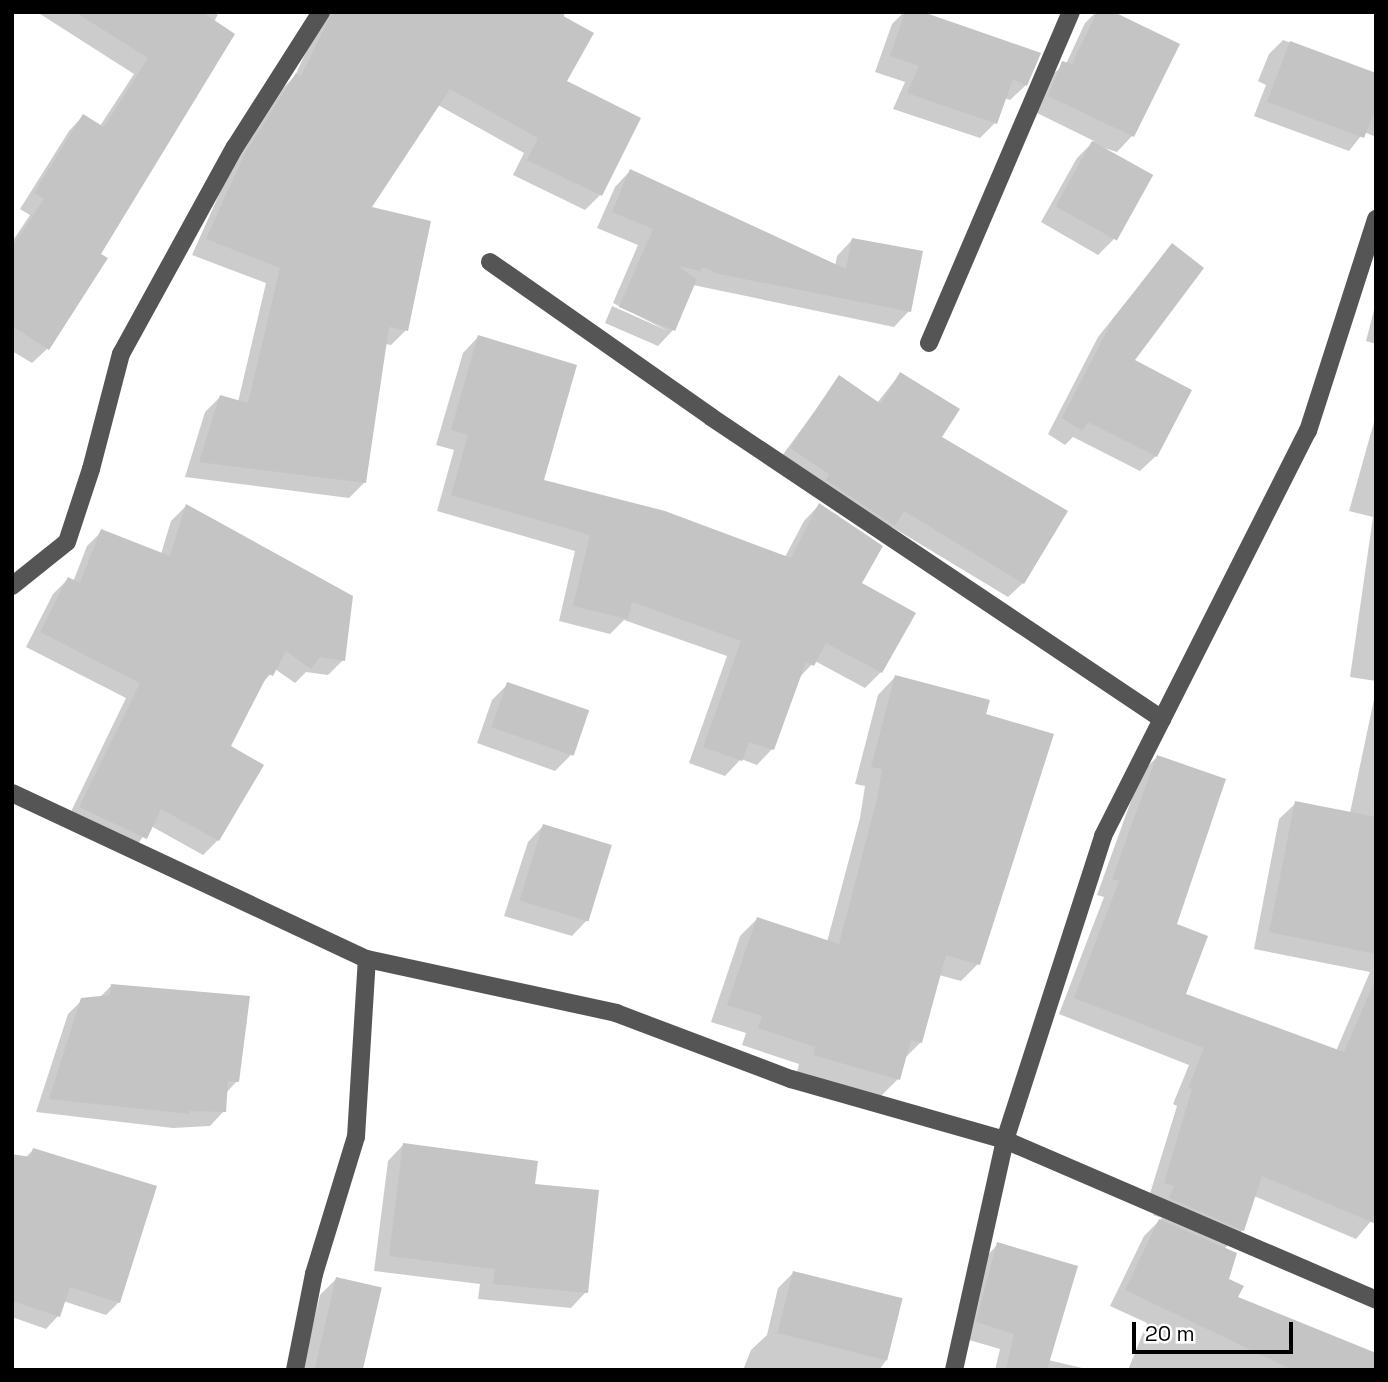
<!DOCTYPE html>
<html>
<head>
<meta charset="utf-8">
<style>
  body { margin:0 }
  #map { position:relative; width:1388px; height:1382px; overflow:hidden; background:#fff; font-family:"Space Grotesk",sans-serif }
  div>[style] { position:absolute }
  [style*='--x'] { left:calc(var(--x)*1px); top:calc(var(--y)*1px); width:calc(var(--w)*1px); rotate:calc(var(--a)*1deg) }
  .shadow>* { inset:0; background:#0003 }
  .building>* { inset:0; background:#c4c4c4; transform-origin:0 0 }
  .minor>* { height:18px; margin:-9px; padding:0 9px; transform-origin:9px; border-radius:9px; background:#555 }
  span { translate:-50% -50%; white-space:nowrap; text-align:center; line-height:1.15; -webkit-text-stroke:6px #fff; paint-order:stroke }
  .frame { position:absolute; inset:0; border:14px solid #000; pointer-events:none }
  .scale { position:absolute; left:1132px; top:1322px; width:161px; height:32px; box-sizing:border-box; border:4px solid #000; border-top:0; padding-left:9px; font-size:21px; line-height:24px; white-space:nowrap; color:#000; -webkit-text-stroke:5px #fff; paint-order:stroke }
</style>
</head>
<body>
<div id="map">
  <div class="shadow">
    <div style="clip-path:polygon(37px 12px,219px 12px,99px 254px,47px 349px,32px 363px,12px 351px,12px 242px,30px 215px,20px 209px,69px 131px,83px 116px,100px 126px,134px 74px)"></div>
    <div style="clip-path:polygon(324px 12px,564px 12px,564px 82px,638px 118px,600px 195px,585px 210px,513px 175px,524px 153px,438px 105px,369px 209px,406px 330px,391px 345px,385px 344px,364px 483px,349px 498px,185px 477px,205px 412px,220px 397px,238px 402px,266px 283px,192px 255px,230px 170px,281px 90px,295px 76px)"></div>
    <div style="clip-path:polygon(904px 12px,918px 12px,1026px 85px,1010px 100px,1004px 98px,995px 123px,980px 138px,893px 109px,905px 82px,875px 72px,892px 24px)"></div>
    <div style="clip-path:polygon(1096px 12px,1110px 12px,1132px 136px,1117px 152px,1101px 147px,1114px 239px,1098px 255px,1041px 222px,1077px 158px,1094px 141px,1033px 111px,1047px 78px,1066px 64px,1085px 23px)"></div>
    <div style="clip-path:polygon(1283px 40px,1376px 74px,1376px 137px,1364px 132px,1349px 151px,1254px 116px,1266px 85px,1258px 81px,1269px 54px)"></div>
    <div style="clip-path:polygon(630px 171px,835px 266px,837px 256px,852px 240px,909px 311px,894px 327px,693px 285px,673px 330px,658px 346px,605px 323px,612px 306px,668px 331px,613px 303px,638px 245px,597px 228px,615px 187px)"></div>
    <div style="clip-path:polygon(1172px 245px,1132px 361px,1156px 456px,1140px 471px,1073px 437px,1065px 445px,1048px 434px,1098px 337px)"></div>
    <div style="clip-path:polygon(1376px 302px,1376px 344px,1366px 341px)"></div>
    <div style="clip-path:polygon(478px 337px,542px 481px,785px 557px,804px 521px,819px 505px,859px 583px,881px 672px,865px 688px,815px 661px,797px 680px,772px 749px,757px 765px,741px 759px,725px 776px,689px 763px,727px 656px,624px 620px,610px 634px,559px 621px,575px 551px,437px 511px,454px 450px,436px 445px,463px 353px)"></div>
    <div style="clip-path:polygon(900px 374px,1023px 583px,1008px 597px,892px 527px,879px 540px,776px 464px,839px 378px,877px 403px)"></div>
    <div style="clip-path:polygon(1376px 415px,1376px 681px,1350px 677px,1373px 517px,1349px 511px)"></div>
    <div style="clip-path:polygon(186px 506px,343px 660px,328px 675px,306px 672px,295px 683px,275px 669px,259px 687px,229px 747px,218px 840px,203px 855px,151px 826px,131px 853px,66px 822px,126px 698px,26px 647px,53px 594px,68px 579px,73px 582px,87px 546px,102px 531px,161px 554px,171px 521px)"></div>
    <div style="clip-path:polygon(895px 677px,978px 964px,961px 981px,939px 975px,921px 1042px,904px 1059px,898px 1079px,881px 1096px,797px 1072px,799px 1064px,742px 1045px,746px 1033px,711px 1022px,740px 936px,757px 919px,827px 942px,860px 818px,865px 786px,855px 784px,878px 695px)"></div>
    <div style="clip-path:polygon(508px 684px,571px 755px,555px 771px,477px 743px,492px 700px)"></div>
    <div style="clip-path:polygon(1376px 690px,1376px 1215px,1356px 1239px,1254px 1196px,1243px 1230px,1224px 1249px,1227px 1280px,1236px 1298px,1376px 1370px,1128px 1370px,1147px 1323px,1110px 1306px,1144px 1236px,1162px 1218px,1153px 1215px,1159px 1203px,1148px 1200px,1177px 1106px,1173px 1104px,1189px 1065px,1059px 1014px,1104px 897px,1097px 895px,1141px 773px,1157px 757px,1184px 995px,1336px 1051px,1370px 972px,1254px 949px,1279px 819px,1296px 803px,1350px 813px)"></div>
    <div style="clip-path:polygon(543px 826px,587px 920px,572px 936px,504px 916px,528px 842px)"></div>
    <div style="clip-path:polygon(112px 985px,237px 1081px,226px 1093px,224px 1111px,210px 1126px,173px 1128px,36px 1112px,68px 1014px,82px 1000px,99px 998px)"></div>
    <div style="clip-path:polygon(403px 1145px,534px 1186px,586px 1292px,571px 1308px,478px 1299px,480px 1284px,374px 1271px,388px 1161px)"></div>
    <div style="clip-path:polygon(33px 1150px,119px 1302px,106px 1315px,63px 1301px,58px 1316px,46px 1329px,12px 1317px,12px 1155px,25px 1158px)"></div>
    <div style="clip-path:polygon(998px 1244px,1048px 1360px,1091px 1370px,995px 1370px,1000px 1349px,962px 1338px,983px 1260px)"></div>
    <div style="clip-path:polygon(793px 1273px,887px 1359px,879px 1370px,743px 1370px,751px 1350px,767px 1335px,778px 1288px)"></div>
    <div style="clip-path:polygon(336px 1279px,360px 1370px,302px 1370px,320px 1295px)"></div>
  </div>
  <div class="building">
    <div style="clip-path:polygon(75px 12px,202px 12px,235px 34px,101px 254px,108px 258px,49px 350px,12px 326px,12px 247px,44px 199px,34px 193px,83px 114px,104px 127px,148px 58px)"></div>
    <div style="clip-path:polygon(332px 12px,556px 12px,594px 33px,567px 81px,641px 118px,602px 196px,527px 160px,538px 138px,450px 89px,372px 207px,431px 221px,408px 331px,389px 327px,366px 483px,199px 462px,220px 395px,248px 403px,280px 268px,206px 239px,245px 153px,296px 73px,301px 76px)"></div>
    <div style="clip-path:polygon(905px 12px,923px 12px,1041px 53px,1027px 86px,1013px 79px,997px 124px,907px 93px,919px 66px,890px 56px)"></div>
    <div style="clip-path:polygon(1097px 12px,1114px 12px,1180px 44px,1134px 137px,1048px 96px,1062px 61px,1072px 64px)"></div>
    <div style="clip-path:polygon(1290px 41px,1376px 73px,1376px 108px,1364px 138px,1267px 102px)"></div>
    <div style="left:1092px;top:141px;width:70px;height:75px;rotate:29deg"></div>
    <div style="clip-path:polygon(630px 169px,846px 269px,852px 238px,923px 251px,911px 312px,719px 274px,702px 267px,701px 271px,678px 266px,697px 279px,675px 331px,619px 307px,653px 229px,612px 212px)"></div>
    <div style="clip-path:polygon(1172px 243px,1204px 268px,1135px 360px,1192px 390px,1157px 457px,1088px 422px,1082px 431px,1062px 418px,1113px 319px)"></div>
    <div style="clip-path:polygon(478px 335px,577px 365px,544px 480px,665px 511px,791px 558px,819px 503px,883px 546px,862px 583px,916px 613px,882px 673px,826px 643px,814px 666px,806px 662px,774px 750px,749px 742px,742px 761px,703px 747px,741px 641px,632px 602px,628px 619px,573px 606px,590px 535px,451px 495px,468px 435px,451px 430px)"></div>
    <div style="clip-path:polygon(900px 372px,960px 409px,942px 437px,1068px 511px,1024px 584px,904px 511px,895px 526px,826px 480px,829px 474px,790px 448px,839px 375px,881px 404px)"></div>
    <div style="clip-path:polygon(186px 504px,353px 596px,345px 661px,320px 657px,311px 669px,286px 651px,273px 676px,268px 674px,231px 746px,264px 765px,219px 841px,161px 809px,147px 839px,79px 807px,140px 683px,40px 632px,68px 577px,80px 583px,101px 529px,170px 556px)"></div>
    <div style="clip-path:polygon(895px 675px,990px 700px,986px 714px,1054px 734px,980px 965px,946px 955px,922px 1043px,911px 1040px,900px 1080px,813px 1055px,815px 1047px,758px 1028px,762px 1016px,727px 1005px,757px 917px,839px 944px,877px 799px,882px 769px,871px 767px)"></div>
    <div style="left:507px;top:682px;width:87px;height:48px;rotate:19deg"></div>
    <div style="clip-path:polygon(1157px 755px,1226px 779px,1177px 924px,1208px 936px,1186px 994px,1344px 1052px,1376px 978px,1376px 1224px,1262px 1176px,1244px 1231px,1169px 1198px,1174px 1186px,1164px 1183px,1192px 1089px,1188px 1088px,1204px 1048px,1074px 998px,1119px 881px,1112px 879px)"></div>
    <div style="clip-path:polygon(1295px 801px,1376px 817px,1376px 954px,1269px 932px)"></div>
    <div style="left:543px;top:824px;width:72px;height:80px;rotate:17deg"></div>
    <div style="clip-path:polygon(111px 984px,250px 996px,239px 1082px,228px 1081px,226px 1112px,189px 1111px,189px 1114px,49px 1099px,81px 998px,110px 995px)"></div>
    <div style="clip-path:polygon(403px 1143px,538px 1161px,535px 1184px,599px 1190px,588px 1293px,493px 1284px,495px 1269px,389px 1256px)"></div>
    <div style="clip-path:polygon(33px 1148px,157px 1186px,120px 1303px,70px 1287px,60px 1317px,12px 1301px,12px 1154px,30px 1157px)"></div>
    <div style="clip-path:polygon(1159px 1219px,1237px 1253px,1229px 1279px,1244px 1286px,1238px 1297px,1376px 1353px,1376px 1370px,1293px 1370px,1125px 1290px)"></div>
    <div style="clip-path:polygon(997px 1242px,1078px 1266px,1047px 1370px,1006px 1370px,1014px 1334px,976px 1322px)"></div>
    <div style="left:793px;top:1271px;width:113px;height:64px;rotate:14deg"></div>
    <div style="left:336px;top:1277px;width:47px;height:96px;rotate:13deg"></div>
  </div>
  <div class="minor">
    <div style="--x:490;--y:262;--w:270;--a:35"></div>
    <div style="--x:711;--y:417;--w:543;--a:33.81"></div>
    <div style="--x:929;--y:343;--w:360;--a:-66.8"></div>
    <div style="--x:12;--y:586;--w:70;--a:-38.7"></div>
    <div style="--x:67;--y:542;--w:77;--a:-71.8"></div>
    <div style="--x:91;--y:469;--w:119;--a:-75.4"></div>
    <div style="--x:121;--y:354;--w:236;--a:-61.2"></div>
    <div style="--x:235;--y:147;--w:160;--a:-57.5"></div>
    <div style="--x:12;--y:793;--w:392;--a:25.1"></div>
    <div style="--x:367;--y:959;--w:255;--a:12.2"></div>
    <div style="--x:616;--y:1013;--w:187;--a:20.7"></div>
    <div style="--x:791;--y:1079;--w:223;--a:15.9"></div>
    <div style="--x:1005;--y:1140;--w:319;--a:-72.1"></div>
    <div style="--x:1103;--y:836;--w:454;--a:-63.2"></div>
    <div style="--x:1308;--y:431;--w:223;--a:-72.2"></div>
    <div style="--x:295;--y:1370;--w:98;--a:-78.8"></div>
    <div style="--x:314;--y:1274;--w:143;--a:-73"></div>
    <div style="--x:356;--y:1137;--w:178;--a:-86.5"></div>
    <div style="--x:954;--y:1370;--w:236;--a:-77.5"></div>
    <div style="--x:1005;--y:1140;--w:404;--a:23.3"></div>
  </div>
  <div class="frame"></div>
  <div class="scale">20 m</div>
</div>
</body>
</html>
